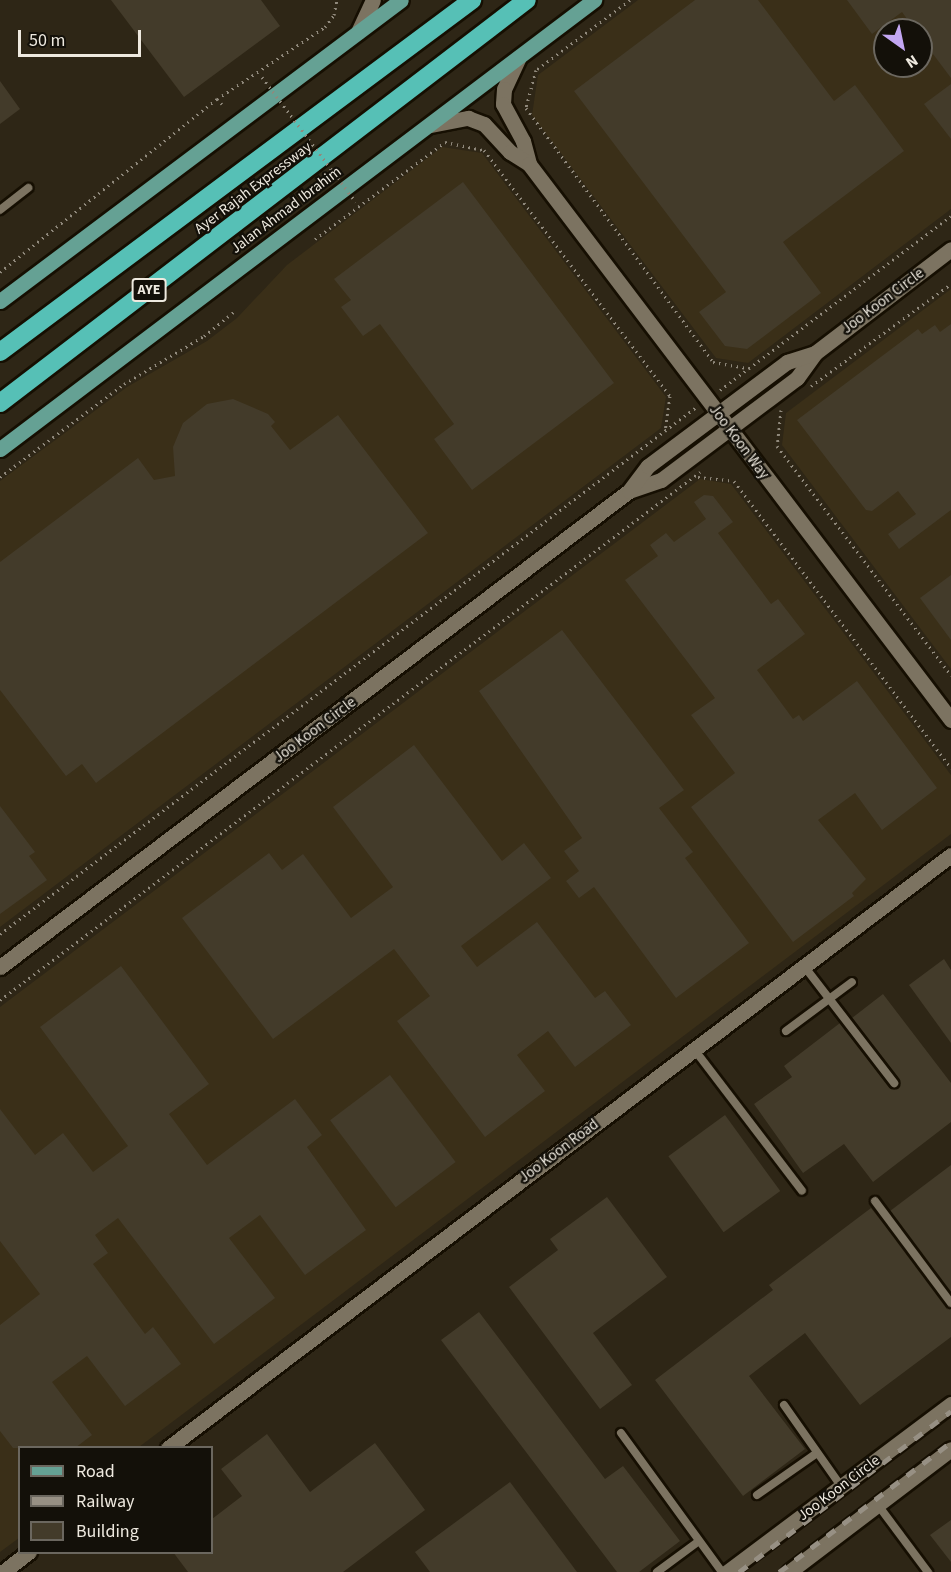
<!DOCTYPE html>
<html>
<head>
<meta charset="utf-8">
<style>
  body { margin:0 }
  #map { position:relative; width:951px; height:1572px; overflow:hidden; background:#2e2616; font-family:"Source Sans 3",sans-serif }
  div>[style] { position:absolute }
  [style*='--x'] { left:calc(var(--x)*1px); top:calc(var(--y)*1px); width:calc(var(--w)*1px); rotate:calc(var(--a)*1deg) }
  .built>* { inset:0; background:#3a2f18 }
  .building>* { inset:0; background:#433b2a; transform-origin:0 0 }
  .path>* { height:3px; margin-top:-1.5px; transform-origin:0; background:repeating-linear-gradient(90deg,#90897c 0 1.5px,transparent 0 6px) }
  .roads { filter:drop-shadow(2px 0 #160f02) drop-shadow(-2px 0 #160f02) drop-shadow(0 2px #160f02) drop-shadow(0 -2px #160f02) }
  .service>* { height:8px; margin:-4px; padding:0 4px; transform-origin:4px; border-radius:4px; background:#7c7361 }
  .minor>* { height:15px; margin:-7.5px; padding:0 7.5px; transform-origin:7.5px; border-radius:7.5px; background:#7c7361 }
  .primary>* { height:15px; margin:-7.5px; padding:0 7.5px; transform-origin:7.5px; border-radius:7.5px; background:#65a194 }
  .motorway>* { height:18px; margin:-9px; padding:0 9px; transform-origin:9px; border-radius:9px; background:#56c0b6 }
  .rail>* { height:4.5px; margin-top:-2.25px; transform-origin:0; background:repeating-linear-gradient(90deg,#979084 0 10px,transparent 0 20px) }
  .path-bridge>* { height:3px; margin-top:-1.5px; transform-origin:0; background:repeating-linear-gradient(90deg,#90897c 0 1.5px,transparent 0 6px) }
  span { translate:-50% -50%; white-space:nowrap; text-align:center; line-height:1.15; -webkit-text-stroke:4.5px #131009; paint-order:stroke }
  .shield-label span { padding:2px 4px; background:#131009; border:2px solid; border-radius:4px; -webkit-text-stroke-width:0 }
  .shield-label { font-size:14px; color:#eee9df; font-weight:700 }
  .street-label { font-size:15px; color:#eee9df }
  .legend { position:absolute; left:18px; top:1446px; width:195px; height:108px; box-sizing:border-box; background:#131009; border:2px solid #6b675f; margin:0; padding:8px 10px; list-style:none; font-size:18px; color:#eee9df }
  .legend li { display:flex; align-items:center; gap:12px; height:30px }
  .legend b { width:30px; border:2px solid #6b675f }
  .north { position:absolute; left:873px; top:18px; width:60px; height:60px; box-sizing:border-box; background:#131009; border:2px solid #6b675f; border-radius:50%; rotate:147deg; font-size:16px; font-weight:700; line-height:24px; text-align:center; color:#eee9df }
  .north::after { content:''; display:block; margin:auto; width:21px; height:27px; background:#c3a7f2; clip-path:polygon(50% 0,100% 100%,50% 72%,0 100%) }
  .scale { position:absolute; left:18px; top:30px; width:123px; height:27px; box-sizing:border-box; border:3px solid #eee9df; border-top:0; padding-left:8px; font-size:18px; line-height:21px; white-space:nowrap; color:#eee9df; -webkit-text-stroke:4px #131009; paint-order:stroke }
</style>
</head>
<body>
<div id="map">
  <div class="built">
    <div style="clip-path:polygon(evenodd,638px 0,951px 0,951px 209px,748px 363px,716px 358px,532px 115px,538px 75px,638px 0,885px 30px,921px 30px,921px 66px,885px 66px,885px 30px)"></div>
    <div style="clip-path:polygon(442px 147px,482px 153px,666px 397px,661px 428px,0 927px,0 481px,127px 387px,207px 341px,237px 318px,287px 265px)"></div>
    <div style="clip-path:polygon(951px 289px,951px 669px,782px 445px,786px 413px)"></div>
    <div style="clip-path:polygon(700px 479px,731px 484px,951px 775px,951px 834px,139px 1447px,20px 1448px,19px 1538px,0 1552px,0 1007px)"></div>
  </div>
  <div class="building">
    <div style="clip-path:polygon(111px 0,261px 0,280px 26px,184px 97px)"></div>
    <div style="clip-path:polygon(695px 0,758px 0,834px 101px,855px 85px,904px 151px,783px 242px,821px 293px,747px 349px,725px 346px,699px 312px,726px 292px,574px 91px)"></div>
    <div style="clip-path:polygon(847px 0,951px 0,951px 78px,921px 38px,921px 30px,915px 30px,902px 12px,872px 34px)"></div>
    <div style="clip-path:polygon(0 81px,20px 109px,0 124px)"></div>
    <div style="clip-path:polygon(951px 84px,951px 139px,924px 104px)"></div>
    <div style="clip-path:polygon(463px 182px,614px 383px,472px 490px,434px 439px,454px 424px,380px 324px,363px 336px,341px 307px,351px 300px,334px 279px)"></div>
    <div style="clip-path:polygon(951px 324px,951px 510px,899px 549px,888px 534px,916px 514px,898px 491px,872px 511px,866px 510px,797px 420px,918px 329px,922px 334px,935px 325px,940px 332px)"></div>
    <div style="clip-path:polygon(233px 399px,268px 414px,275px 422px,271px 426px,290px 450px,338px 415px,428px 533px,96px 783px,82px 764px,66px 776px,0 690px,0 562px,138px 458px,154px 480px,175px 476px,173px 447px,183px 423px,207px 404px)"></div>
    <div style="clip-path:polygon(704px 495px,713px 496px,733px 522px,718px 533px,771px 604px,778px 599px,805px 634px,757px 670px,793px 719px,799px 715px,803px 721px,857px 681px,937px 788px,882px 830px,855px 793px,818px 820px,866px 879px,852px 893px,854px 896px,793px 942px,691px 807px,735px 773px,691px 715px,715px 698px,625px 580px,658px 556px,650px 545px,666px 533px,674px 542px,706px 519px,694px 502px)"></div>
    <div style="clip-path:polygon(951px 575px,951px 640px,920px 598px)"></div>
    <div style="clip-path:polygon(562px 630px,684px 790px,659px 808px,693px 852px,685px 858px,749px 943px,676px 998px,594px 887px,579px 898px,566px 881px,579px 871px,564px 851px,582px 838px,479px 691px)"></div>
    <div style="clip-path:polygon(414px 745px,502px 861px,524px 843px,551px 878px,461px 946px,477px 967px,537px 922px,595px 998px,605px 991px,631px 1025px,575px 1067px,548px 1031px,517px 1055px,545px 1091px,485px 1137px,397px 1021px,430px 996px,394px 949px,273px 1039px,182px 918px,269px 853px,282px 870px,303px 854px,351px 918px,393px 887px,333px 807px)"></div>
    <div style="clip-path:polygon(0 806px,35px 852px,29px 856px,47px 880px,0 914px)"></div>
    <div style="clip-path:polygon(944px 959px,951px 970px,951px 1043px,909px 985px)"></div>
    <div style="clip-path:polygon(121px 966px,209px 1084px,169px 1114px,207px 1165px,295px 1099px,322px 1135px,307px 1147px,366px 1230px,305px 1275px,260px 1215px,229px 1238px,275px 1298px,214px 1344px,118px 1218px,95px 1235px,108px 1253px,93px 1264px,145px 1334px,153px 1327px,181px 1364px,125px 1406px,87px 1356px,52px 1382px,92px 1435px,75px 1448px,13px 1448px,0 1431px,0 1325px,40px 1294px,0 1241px,0 1109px,35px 1155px,63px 1133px,93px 1172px,128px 1146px,40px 1027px)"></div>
    <div style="clip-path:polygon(883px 994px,951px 1083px,951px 1122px,873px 1182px,844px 1144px,803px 1173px,754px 1104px,792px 1077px,784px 1066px,840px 1023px,889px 1087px,898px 1087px,899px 1079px,852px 1018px)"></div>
    <div style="left:390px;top:1075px;width:109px;height:75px;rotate:53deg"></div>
    <div style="left:725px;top:1115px;width:94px;height:70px;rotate:54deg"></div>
    <div style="clip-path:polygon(951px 1165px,951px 1293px,890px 1211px)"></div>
    <div style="clip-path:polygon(607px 1197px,667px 1277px,593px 1333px,632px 1385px,600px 1409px,509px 1287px,558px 1250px,550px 1239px)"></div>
    <div style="clip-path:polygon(871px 1208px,951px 1309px,951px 1337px,860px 1405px,805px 1333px,749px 1376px,805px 1449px,743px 1496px,655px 1380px,773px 1290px,769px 1285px)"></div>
    <div style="clip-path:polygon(479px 1312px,605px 1479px,623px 1466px,680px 1541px,639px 1572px,617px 1572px,441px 1340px)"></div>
    <div style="clip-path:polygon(267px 1434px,310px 1492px,375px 1443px,425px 1510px,343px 1572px,188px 1572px,173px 1552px,212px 1552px,212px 1519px,242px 1496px,221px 1469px)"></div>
    <div style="clip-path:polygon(510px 1482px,577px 1572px,430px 1572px,415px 1552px)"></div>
    <div style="clip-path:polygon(951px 1520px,951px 1562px,930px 1535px)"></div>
  </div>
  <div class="path">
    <div style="--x:630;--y:0;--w:117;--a:143.3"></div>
    <div style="--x:536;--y:70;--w:39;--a:105"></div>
    <div style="--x:526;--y:108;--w:315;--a:53.6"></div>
    <div style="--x:713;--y:362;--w:36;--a:10"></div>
    <div style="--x:222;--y:104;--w:7;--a:-135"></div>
    <div style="--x:217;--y:99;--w:130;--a:-33.7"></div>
    <div style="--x:325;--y:27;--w:15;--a:-53"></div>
    <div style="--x:334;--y:15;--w:15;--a:-79"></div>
    <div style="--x:315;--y:239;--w:162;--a:-36.7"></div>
    <div style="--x:445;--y:142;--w:40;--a:12"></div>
    <div style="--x:484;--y:150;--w:308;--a:52.9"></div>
    <div style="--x:670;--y:396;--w:36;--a:98"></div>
    <div style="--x:0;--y:272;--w:278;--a:-38.6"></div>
    <div style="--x:811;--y:386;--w:173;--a:-36.1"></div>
    <div style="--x:720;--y:390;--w:289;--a:-37"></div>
    <div style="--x:781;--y:410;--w:36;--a:96"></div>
    <div style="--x:777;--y:446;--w:288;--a:52.8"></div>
    <div style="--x:0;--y:477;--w:155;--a:-36.9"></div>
    <div style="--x:124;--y:384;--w:93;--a:-31"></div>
    <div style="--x:204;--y:336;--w:38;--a:-39"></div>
    <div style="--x:698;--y:477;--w:36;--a:6"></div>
    <div style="--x:734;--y:481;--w:360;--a:52.9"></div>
    <div style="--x:0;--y:934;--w:872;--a:-37.12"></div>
    <div style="--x:0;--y:1000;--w:877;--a:-37.03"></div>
  </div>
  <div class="roads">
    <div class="service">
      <div style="--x:0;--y:210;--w:36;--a:-38"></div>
      <div style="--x:804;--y:966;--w:148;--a:52.4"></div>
      <div style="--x:786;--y:1031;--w:82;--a:-36.6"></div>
      <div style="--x:694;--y:1049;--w:178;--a:52.7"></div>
      <div style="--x:875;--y:1201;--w:127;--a:53.3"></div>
      <div style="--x:784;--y:1405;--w:99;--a:54.9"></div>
      <div style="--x:621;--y:1433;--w:172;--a:54"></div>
      <div style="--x:757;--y:1495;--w:73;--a:-35"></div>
      <div style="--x:878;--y:1505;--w:84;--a:53.3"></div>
      <div style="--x:657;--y:1572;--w:52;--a:-36.4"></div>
    </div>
    <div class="minor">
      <div style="--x:358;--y:32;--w:35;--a:-65"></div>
      <div style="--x:519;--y:57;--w:35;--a:115"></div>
      <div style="--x:504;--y:89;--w:15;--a:94"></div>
      <div style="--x:503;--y:104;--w:42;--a:61.6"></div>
      <div style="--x:523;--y:141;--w:24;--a:75"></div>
      <div style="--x:431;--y:125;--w:38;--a:-11"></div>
      <div style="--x:468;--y:118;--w:17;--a:21"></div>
      <div style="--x:484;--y:124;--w:38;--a:47"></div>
      <div style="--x:510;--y:152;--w:22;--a:32"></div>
      <div style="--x:529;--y:164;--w:698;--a:52.8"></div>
      <div style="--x:629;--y:491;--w:34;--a:-19"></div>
      <div style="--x:661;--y:480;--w:170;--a:-36.9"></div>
      <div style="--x:797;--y:378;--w:31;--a:-54"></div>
      <div style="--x:815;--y:353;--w:171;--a:-37.4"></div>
      <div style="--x:0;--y:967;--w:789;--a:-37.12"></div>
      <div style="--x:629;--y:491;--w:31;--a:-53"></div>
      <div style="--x:648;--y:466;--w:174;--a:-36.8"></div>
      <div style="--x:787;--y:362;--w:29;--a:-18"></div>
      <div style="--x:168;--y:1448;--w:982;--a:-37.14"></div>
      <div style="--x:3;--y:1572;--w:33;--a:-38"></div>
      <div style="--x:727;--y:1572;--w:280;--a:-36.9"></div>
      <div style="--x:789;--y:1572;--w:203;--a:-37.2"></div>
    </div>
    <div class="primary">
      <div style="--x:0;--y:301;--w:501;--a:-36.89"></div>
      <div style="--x:0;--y:449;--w:745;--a:-37.09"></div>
    </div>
    <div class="motorway">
      <div style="--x:0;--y:352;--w:589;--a:-36.71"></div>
      <div style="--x:0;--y:403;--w:663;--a:-37.41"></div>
    </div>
  </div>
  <div class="rail">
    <div style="--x:739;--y:1572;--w:266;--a:-37.2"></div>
    <div style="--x:779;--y:1572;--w:216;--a:-37.1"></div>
  </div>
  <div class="path-bridge">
    <div style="--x:262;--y:77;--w:156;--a:53.1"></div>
  </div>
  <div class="shield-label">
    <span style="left:149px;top:290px">AYE</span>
  </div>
  <div class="street-label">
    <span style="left:253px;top:188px;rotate:-37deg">Ayer Rajah Expressway</span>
    <span style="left:286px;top:210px;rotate:-37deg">Jalan Ahmad Ibrahim</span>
    <span style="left:883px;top:301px;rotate:-37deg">Joo Koon Circle</span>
    <span style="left:739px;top:442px;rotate:53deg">Joo Koon Way</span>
    <span style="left:315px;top:730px;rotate:-37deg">Joo Koon Circle</span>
    <span style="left:559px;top:1151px;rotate:-37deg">Joo Koon Road</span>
    <span style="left:839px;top:1488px;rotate:-37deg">Joo Koon Circle</span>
  </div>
  <ul class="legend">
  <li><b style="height:8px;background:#65a194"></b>Road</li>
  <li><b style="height:8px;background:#979084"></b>Railway</li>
  <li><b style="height:16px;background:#433b2a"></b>Building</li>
  </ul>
  <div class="north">N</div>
  <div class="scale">50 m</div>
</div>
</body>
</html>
